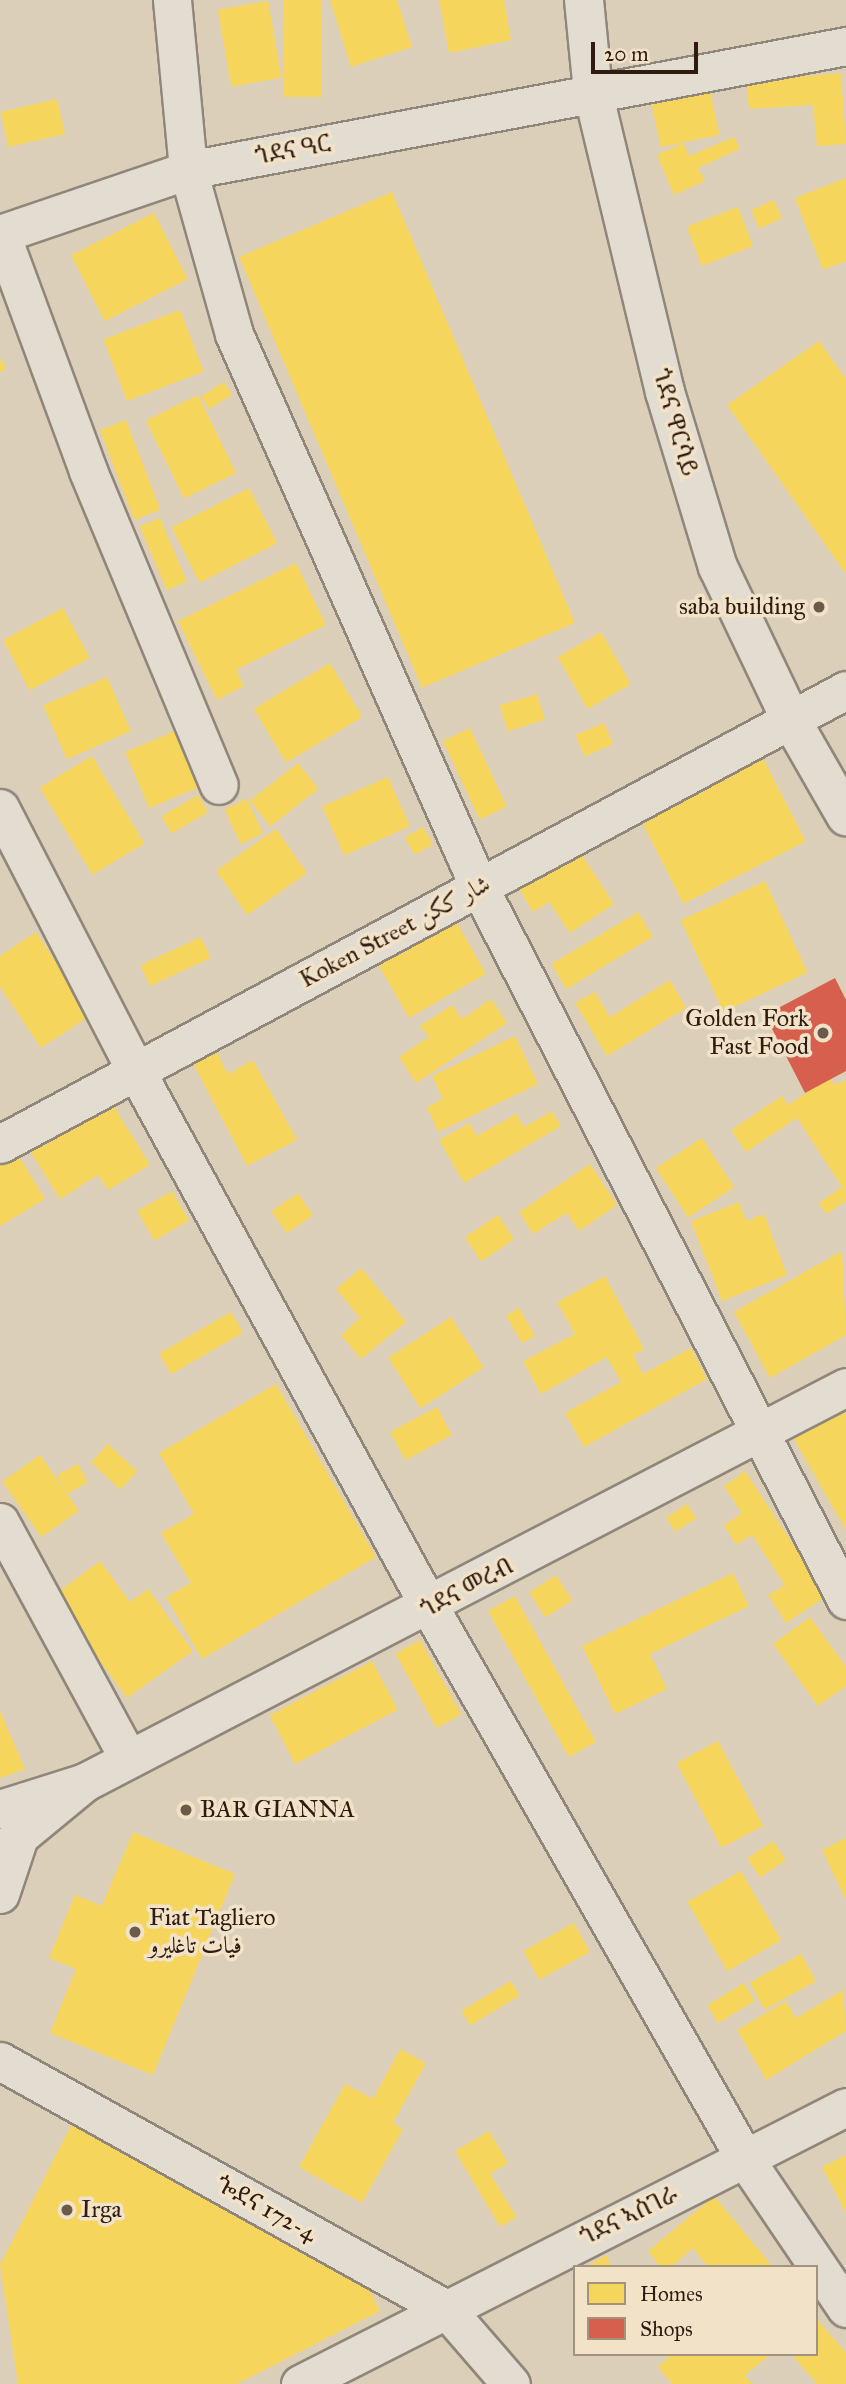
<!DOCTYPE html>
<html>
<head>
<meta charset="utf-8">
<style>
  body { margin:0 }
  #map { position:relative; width:846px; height:2384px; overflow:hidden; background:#dccfb9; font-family:"IM FELL Great Primer",Amiri,"Noto Serif Ethiopic",serif }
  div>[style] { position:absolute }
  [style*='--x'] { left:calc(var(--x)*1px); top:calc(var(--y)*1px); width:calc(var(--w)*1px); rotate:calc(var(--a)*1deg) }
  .homes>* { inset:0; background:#f6d55c; transform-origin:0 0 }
  .shops>* { inset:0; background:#d6604d }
  .roads { filter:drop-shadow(2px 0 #908679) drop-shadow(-2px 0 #908679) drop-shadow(0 2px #908679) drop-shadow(0 -2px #908679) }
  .minor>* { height:37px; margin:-18.5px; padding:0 18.5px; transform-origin:18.5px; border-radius:18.5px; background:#e3dcd1 }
  .secondary>* { height:38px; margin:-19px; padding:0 19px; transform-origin:19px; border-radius:19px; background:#e3dcd1 }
  .dots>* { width:19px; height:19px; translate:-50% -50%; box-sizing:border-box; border:4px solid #f1e2c8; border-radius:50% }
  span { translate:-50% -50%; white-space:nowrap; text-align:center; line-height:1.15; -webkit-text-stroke:7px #f1e2c8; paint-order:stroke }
  .street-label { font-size:24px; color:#2f1b10 }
  .poi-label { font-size:24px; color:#2f1b10 }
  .right { translate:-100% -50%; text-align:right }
  .left { translate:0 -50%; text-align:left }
  .legend { position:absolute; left:573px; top:2265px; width:245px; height:91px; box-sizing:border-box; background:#f1e2c8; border:2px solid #a3927e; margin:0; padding:9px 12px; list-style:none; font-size:21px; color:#2f1b10 }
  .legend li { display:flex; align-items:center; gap:14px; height:35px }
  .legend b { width:35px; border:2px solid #a3927e }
  .scale { position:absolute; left:591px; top:42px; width:107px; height:32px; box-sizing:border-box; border:4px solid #2f1b10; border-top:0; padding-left:9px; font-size:21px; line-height:24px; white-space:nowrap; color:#2f1b10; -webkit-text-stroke:5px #f1e2c8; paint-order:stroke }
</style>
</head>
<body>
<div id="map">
  <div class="homes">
    <div style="left:284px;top:0;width:37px;height:97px"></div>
    <div style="clip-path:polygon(330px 0,397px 0,412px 47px,351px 67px)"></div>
    <div style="clip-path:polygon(439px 0,504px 0,511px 40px,449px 53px)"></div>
    <div style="left:268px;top:1px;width:78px;height:51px;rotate:80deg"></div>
    <div style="clip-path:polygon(841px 73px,846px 144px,817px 146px,813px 105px,749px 109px,746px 81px)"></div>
    <div style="left:708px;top:81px;width:55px;height:60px;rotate:78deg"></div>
    <div style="left:57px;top:99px;width:36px;height:58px;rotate:77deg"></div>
    <div style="clip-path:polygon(734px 137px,740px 149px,698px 168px,705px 181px,674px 195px,657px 155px,683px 143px,689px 156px)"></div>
    <div style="clip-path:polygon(846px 178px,846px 261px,823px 270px,795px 198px)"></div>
    <div style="left:392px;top:192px;width:468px;height:166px;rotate:67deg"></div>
    <div style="left:774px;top:200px;width:20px;height:25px;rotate:66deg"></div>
    <div style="left:738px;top:207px;width:42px;height:55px;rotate:69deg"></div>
    <div style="left:154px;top:213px;width:74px;height:93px;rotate:63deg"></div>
    <div style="left:180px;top:310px;width:66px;height:82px;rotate:69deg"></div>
    <div style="clip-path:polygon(819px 341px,846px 379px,846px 574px,727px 405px)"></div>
    <div style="clip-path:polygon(0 358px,6px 368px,0 373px)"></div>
    <div style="left:224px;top:382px;width:15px;height:27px;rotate:58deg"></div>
    <div style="left:198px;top:395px;width:87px;height:58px;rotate:64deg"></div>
    <div style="left:126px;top:420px;width:96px;height:28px;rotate:69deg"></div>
    <div style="left:249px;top:488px;width:62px;height:87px;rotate:63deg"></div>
    <div style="left:160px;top:518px;width:69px;height:22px;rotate:67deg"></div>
    <div style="clip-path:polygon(296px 563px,326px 625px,236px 670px,244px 686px,217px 700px,178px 621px)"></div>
    <div style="left:63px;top:608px;width:57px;height:68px;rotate:62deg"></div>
    <div style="left:601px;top:632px;width:60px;height:50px;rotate:60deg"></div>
    <div style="left:330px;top:663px;width:63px;height:89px;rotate:59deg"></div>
    <div style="left:107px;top:677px;width:59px;height:70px;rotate:66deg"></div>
    <div style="left:537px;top:694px;width:27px;height:39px;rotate:73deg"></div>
    <div style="left:604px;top:723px;width:23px;height:31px;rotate:67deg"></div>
    <div style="left:470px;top:728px;width:87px;height:30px;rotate:65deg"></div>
    <div style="left:175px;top:731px;width:61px;height:54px;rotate:67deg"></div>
    <div style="left:92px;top:756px;width:102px;height:61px;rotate:59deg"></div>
    <div style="left:762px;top:756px;width:96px;height:137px;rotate:63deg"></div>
    <div style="left:298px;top:763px;width:33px;height:61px;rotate:52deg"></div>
    <div style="left:388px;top:777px;width:54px;height:72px;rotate:66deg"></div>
    <div style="left:198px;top:795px;width:20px;height:42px;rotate:60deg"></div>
    <div style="left:247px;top:799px;width:38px;height:25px;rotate:65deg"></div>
    <div style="left:423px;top:827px;width:20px;height:21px;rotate:60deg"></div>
    <div style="left:276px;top:829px;width:54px;height:73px;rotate:55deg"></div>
    <div style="clip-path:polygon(578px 849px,614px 904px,570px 933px,549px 902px,533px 912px,519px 889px)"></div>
    <div style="left:765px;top:881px;width:101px;height:93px;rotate:65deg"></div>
    <div style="left:638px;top:912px;width:29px;height:101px;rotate:59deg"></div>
    <div style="left:454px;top:918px;width:64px;height:89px;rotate:60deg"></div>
    <div style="clip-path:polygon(36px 932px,91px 1015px,41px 1048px,0 987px,0 956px)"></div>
    <div style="left:201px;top:937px;width:23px;height:67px;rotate:65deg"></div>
    <div style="clip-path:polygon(670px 980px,686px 1008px,607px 1056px,575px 1003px,595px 992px,610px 1017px)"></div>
    <div style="clip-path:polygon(491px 999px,507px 1023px,416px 1083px,399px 1057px,429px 1037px,420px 1026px,452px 1005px,462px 1019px)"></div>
    <div style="clip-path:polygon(206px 1032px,228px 1074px,253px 1060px,297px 1140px,247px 1166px,183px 1044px)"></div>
    <div style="clip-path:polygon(515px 1036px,538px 1084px,438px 1132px,427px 1107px,443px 1099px,432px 1076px)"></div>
    <div style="clip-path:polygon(829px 1077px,835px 1085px,846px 1080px,846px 1201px,826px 1214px,819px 1203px,842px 1187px,797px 1118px,746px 1152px,731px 1130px,782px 1096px,788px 1105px)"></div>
    <div style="clip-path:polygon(110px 1100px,150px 1165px,108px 1190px,98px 1175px,60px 1199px,30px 1151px)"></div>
    <div style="clip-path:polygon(552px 1111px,561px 1126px,464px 1183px,439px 1140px,469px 1123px,477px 1136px,516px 1114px,524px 1127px)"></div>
    <div style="clip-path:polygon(5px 1133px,45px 1199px,0 1226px,0 1137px)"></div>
    <div style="left:702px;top:1138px;width:59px;height:55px;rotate:57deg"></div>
    <div style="clip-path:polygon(590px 1164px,617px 1205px,579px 1231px,567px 1213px,533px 1234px,519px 1212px)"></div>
    <div style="left:172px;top:1191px;width:34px;height:40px;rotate:60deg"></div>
    <div style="left:298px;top:1193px;width:27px;height:32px;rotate:56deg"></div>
    <div style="clip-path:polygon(739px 1202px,746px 1221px,764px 1214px,787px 1275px,722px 1301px,691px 1221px)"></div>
    <div style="left:498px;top:1215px;width:29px;height:40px;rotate:56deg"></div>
    <div style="clip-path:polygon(842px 1251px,846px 1335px,770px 1378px,734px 1312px)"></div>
    <div style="clip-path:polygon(361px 1268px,406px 1322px,361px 1359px,341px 1335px,360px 1318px,336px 1289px)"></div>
    <div style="clip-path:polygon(605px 1276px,644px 1349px,633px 1355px,643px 1374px,691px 1348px,707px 1379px,584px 1447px,565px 1413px,621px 1382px,607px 1357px,541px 1394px,523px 1361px,575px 1334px,557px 1302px)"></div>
    <div style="left:519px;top:1308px;width:32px;height:15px;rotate:60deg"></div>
    <div style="left:231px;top:1312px;width:24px;height:83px;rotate:60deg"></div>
    <div style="left:451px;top:1317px;width:60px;height:75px;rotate:57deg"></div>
    <div style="clip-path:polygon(276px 1384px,376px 1557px,202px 1659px,166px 1597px,191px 1583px,161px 1533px,194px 1514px,159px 1453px)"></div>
    <div style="clip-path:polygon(846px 1399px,846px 1530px,790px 1432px)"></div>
    <div style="left:437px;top:1407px;width:32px;height:53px;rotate:62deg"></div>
    <div style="left:108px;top:1444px;width:40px;height:25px;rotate:43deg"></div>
    <div style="left:40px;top:1455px;width:68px;height:46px;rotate:55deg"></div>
    <div style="left:78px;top:1464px;width:21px;height:24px;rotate:62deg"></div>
    <div style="clip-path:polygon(745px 1471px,827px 1596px,786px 1623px,768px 1595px,785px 1585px,752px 1535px,736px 1545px,724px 1525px,742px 1513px,724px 1486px)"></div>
    <div style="left:687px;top:1504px;width:17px;height:25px;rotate:57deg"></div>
    <div style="clip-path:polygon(100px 1561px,130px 1602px,148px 1589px,193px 1651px,127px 1698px,53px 1596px)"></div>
    <div style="clip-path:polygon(733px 1573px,749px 1606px,650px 1654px,667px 1689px,615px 1714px,582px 1646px)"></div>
    <div style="left:556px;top:1575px;width:30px;height:32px;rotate:57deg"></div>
    <div style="left:515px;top:1596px;width:167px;height:31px;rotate:61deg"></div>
    <div style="clip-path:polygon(810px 1617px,846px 1667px,846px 1686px,818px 1706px,773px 1644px)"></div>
    <div style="left:420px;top:1640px;width:85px;height:28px;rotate:61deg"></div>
    <div style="left:372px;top:1661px;width:55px;height:116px;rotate:62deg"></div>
    <div style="clip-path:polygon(0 1711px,25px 1769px,0 1778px)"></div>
    <div style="left:718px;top:1741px;width:96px;height:47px;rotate:62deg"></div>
    <div style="clip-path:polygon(133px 1832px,235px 1874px,153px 2075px,50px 2033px,76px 1969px,49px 1958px,75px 1895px,102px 1906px)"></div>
    <div style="clip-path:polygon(846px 1838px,846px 1900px,822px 1850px)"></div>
    <div style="left:773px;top:1841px;width:23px;height:31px;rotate:56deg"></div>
    <div style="left:741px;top:1871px;width:80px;height:62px;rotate:60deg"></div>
    <div style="left:574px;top:1923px;width:33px;height:58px;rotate:61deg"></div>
    <div style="left:801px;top:1954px;width:31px;height:59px;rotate:61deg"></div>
    <div style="left:511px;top:1981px;width:17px;height:58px;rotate:59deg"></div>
    <div style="left:744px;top:1983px;width:21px;height:43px;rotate:59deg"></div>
    <div style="clip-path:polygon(843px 1990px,846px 2031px,766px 2080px,737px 2030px,786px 2001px,796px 2018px)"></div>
    <div style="clip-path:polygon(400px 2049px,426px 2063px,393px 2123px,403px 2129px,362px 2203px,299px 2167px,345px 2084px,373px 2099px)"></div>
    <div style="clip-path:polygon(72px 2124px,370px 2291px,380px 2311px,237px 2384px,18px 2384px,0 2265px)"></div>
    <div style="clip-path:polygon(489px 2131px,508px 2163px,490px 2174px,517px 2217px,500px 2227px,455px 2151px)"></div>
    <div style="clip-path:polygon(846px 2155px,846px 2213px,822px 2167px)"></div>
    <div style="clip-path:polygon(714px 2196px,773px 2267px,708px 2267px,693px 2248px,671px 2267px,660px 2267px,648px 2251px)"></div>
    <div style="clip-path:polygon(606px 2255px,612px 2267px,586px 2267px)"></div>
    <div style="clip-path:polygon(816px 2318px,846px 2353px,846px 2384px,817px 2384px,791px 2354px,816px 2354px)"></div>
    <div style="clip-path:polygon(672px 2354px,771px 2354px,745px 2375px,752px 2384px,672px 2384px,658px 2367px)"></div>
  </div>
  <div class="shops">
    <div style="clip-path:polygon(835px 978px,846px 1000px,846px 1071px,805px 1093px,765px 1015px)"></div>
  </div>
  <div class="roads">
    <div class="minor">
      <div style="--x:172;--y:0;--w:171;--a:84.6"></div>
      <div style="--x:188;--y:170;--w:170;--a:74.3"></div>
      <div style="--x:234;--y:334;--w:605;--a:66.1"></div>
      <div style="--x:479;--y:887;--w:802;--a:62.76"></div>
      <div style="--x:0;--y:234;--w:199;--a:-18.8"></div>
      <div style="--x:188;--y:170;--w:670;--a:-10.67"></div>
      <div style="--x:1;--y:234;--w:252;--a:69.8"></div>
      <div style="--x:88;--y:471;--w:340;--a:67.4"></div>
      <div style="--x:0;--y:808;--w:296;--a:62.7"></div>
      <div style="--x:136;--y:1071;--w:612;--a:61.3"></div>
      <div style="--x:430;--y:1608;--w:635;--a:60.24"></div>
      <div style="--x:745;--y:2159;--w:180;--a:55.9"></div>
      <div style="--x:0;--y:1144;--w:960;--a:-28.22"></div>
      <div style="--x:0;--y:1522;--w:268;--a:61.5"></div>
      <div style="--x:85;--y:1782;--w:857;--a:-27.43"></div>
      <div style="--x:0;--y:1809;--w:89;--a:-17.6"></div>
      <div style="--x:85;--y:1782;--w:110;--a:140.5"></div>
      <div style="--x:0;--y:1894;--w:60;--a:-71.6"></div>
      <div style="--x:0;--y:2061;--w:510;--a:29.08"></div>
      <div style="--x:446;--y:2309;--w:99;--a:49.1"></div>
      <div style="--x:300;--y:2384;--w:612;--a:-26.9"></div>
    </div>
    <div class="secondary">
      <div style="--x:584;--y:0;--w:92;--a:84.4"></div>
      <div style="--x:593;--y:92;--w:309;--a:76.5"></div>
      <div style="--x:665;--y:392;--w:183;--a:73.2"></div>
      <div style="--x:718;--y:567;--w:170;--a:64.5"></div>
      <div style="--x:791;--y:720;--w:111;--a:60.2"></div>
    </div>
  </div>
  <div class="dots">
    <div style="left:819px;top:607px;background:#6c5a4b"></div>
    <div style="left:823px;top:1033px;background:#6c5a4b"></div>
    <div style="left:186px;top:1810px;background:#6c5a4b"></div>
    <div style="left:135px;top:1932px;background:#6c5a4b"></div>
    <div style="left:67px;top:2210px;background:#6c5a4b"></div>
  </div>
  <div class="street-label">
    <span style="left:293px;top:150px;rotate:-11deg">ጎደና ዓር</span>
    <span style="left:675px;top:422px;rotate:74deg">ጎደና ዋርሳይ</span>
    <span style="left:395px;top:932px;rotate:-28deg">Koken Street شار ككن</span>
    <span style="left:467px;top:1588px;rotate:-28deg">ጎደና መረብ</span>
    <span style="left:266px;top:2209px;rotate:29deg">ጐደና 172-4</span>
    <span style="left:629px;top:2216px;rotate:-26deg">ጎደና ኣስገራ</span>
  </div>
  <div class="poi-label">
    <span class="right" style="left:805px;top:607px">saba building</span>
    <span class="right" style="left:809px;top:1033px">Golden Fork<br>Fast Food</span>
    <span class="left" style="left:200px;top:1810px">BAR GIANNA</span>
    <span class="left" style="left:149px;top:1932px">Fiat Tagliero<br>فيات تاغليرو</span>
    <span class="left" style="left:81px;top:2210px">Irga</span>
  </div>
  <ul class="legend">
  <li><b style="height:19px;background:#f6d55c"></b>Homes</li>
  <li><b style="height:19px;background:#d6604d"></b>Shops</li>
  </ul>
  <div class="scale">20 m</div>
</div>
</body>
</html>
